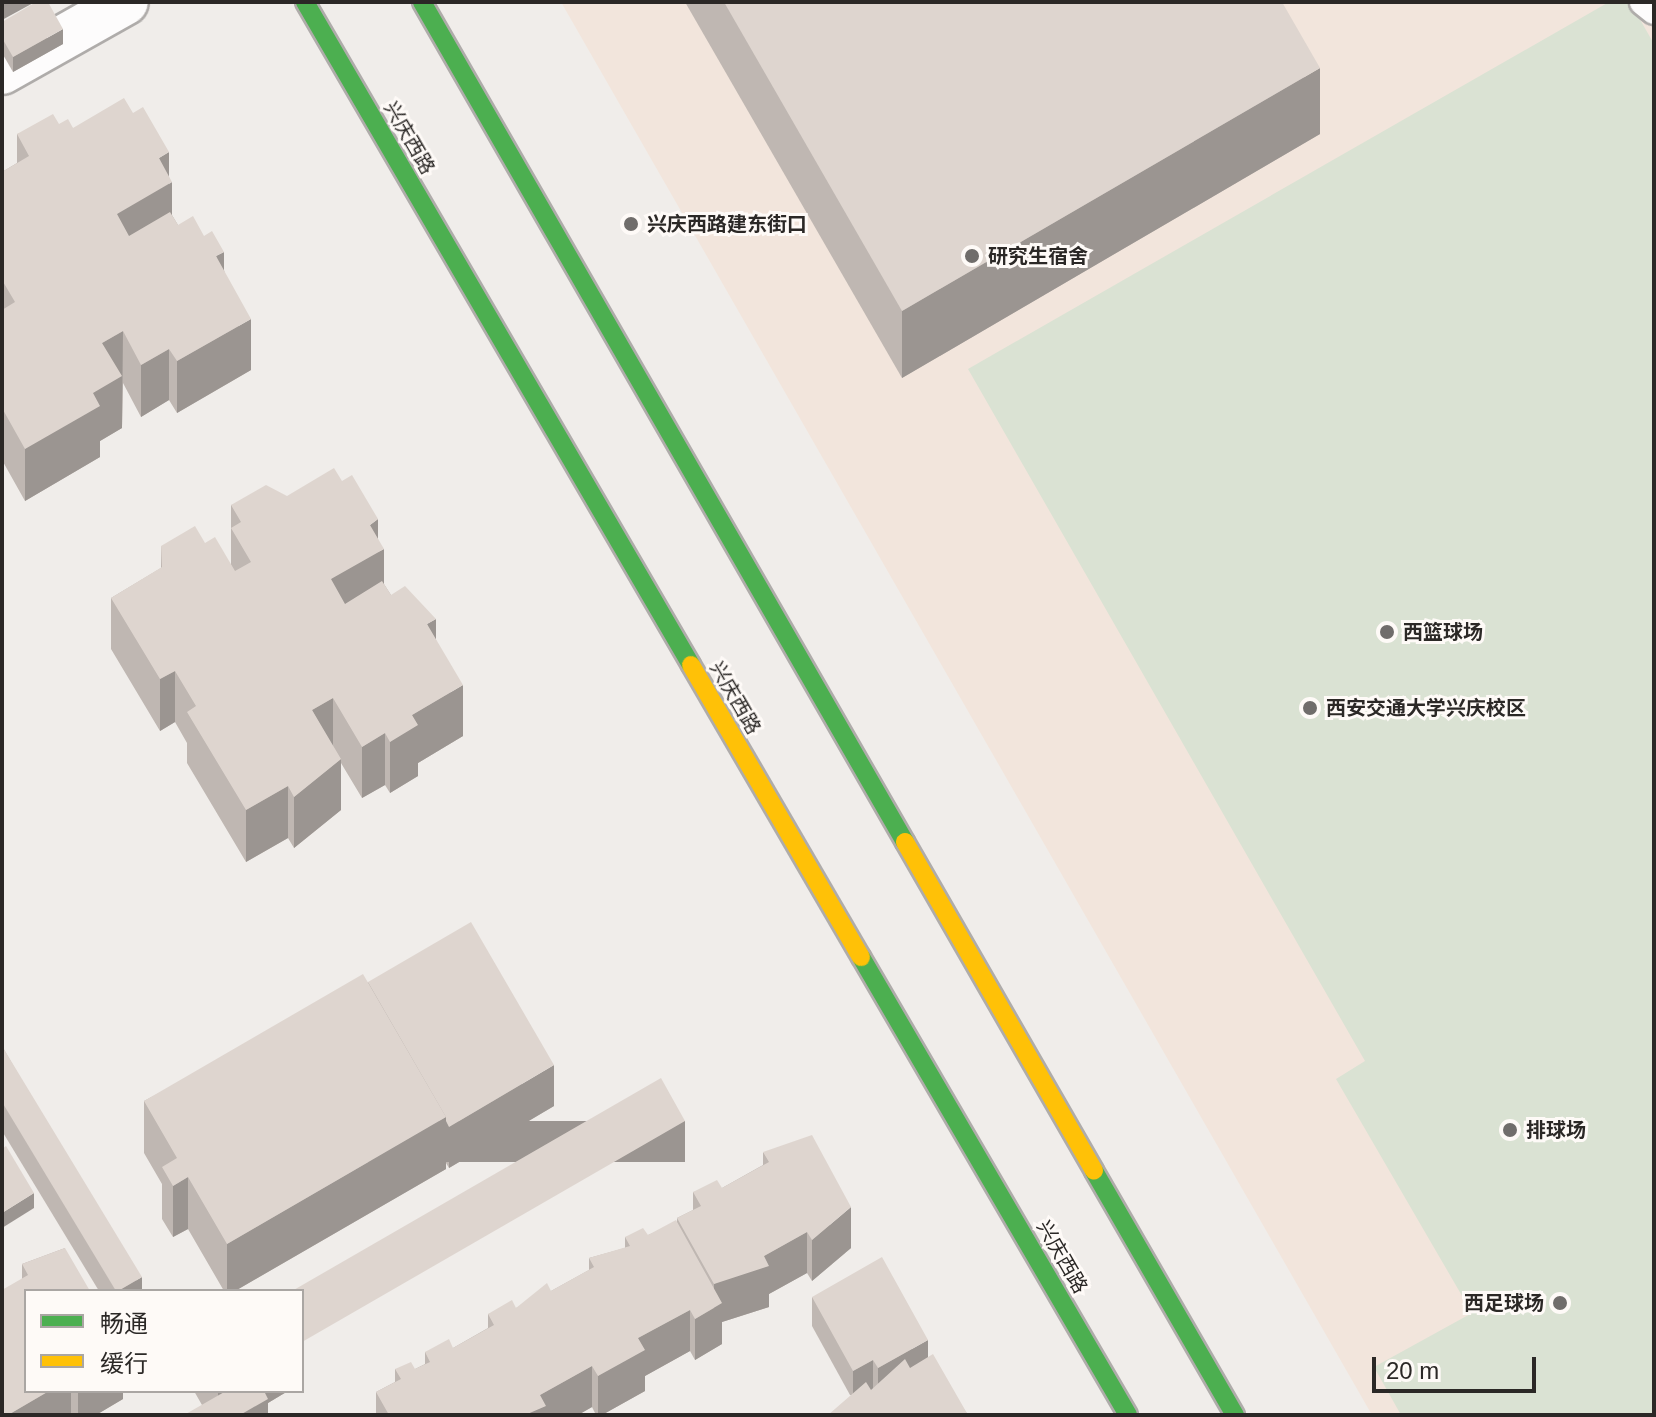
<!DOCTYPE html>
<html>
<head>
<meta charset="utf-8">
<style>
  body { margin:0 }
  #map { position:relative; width:1656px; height:1417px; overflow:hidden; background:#f0edea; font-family:Helvetica,"Noto Sans SC",sans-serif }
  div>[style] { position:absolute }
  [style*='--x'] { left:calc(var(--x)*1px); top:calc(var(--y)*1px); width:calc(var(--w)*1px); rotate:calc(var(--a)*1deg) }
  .education>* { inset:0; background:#f2e5dc }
  .green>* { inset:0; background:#dae2d3 }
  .roads { filter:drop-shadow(2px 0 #afacaa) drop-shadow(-2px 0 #afacaa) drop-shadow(0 2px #afacaa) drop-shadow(0 -2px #afacaa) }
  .lane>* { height:26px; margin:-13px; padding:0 13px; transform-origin:13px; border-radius:13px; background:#fdfcfc }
  .street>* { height:44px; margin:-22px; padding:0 22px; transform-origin:22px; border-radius:22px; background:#fdfcfc }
  .fast>* { height:18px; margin:-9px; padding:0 9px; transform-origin:9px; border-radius:9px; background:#4caf50 }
  .slow>* { height:18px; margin:-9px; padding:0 9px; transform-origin:9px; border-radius:9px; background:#ffc107 }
  .wall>* { inset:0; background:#bfb7b2 }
  .shaded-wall>* { inset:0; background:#9b9591; transform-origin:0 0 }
  .building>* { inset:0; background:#ded5cf }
  .dots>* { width:22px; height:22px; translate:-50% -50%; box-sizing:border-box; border:4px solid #fefaf7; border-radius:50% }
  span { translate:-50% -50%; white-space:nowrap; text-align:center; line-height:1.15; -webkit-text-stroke:6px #fefaf7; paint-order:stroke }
  .street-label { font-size:20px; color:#2b2826 }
  .poi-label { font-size:20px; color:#2b2826; font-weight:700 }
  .left { translate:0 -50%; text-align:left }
  .right { translate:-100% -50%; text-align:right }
  .frame { position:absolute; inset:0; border:4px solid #2b2826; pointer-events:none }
  .legend { position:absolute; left:24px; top:1289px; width:280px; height:104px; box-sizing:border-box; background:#fefaf7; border:2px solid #aaa6a3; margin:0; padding:10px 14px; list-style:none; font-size:24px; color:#2b2826 }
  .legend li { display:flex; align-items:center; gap:16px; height:40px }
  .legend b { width:40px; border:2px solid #aaa6a3 }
  .scale { position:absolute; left:1372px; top:1357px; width:164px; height:36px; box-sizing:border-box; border:4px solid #2b2826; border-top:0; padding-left:10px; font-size:24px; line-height:28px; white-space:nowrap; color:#2b2826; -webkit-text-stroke:6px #fefaf7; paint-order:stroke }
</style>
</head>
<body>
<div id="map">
  <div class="education">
    <div style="clip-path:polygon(561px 2px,1654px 2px,1654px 1415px,1372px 1415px)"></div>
  </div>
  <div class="green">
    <div style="clip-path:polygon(1609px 2px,1630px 2px,1654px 44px,1654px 1415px,1401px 1415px,1374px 1367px,1472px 1313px,1336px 1079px,1365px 1061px,968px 369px)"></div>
  </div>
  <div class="roads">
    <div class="lane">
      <div style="--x:1643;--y:2;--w:14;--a:39"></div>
    </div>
    <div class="street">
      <div style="--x:2;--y:72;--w:142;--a:-29.4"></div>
    </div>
    <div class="fast">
      <div style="--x:305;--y:2;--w:767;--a:59.79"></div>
      <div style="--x:422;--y:2;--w:969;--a:60.1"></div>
      <div style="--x:861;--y:957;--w:530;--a:59.76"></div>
      <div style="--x:1094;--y:1171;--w:282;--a:60"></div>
    </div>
    <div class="slow">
      <div style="--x:691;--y:665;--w:338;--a:59.8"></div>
      <div style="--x:905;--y:842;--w:379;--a:60.1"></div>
    </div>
  </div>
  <div class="wall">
    <div style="clip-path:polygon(685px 2px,1282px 2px,1320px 134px,902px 378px)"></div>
    <div style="clip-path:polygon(2px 22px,63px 44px,13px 72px,2px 53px)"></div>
    <div style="clip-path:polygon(59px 124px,73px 128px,169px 177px,172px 215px,178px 225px,224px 270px,251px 370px,177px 413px,169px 400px,141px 417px,123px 383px,122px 428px,100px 441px,100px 457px,25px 501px,2px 460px,2px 172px,17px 163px,17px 134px)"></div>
    <div style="clip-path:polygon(287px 496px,378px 539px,384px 584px,391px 595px,436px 640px,463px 736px,418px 763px,418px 776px,390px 793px,385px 785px,362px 798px,341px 763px,341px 810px,294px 848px,288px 838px,246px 862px,187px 763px,187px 743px,175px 722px,160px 731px,111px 649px,111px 598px,161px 568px,161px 546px,205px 543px,231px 566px,231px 505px)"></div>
    <div style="clip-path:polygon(368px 982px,554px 1106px,449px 1168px,446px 1163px,446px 1169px,235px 1291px,224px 1291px,188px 1229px,173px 1237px,162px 1219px,162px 1184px,144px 1153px,144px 1101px)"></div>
    <div style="clip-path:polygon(2px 1046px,142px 1291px,99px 1291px,2px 1131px)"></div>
    <div style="clip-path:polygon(763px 1152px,851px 1248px,812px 1281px,807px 1273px,769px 1294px,769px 1307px,722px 1322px,722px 1344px,695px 1360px,690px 1351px,645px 1376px,645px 1391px,602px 1415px,596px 1415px,592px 1407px,578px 1415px,376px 1415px,376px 1392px,395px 1382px,395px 1369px,415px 1369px,425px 1364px,425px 1352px,453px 1348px,488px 1328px,488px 1314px,516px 1308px,551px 1291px,589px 1270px,589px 1258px,625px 1248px,625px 1237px,648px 1235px,677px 1223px,677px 1218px,693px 1210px,693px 1192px,722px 1188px,763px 1165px)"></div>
    <div style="clip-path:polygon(65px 1248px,26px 1391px,123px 1391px,123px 1399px,96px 1415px,2px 1415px,22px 1278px,22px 1264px)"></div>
    <div style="clip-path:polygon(812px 1297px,928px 1357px,968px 1415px,850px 1395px,812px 1326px)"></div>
    <div style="clip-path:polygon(194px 1391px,288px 1391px,268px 1403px,268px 1415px,202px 1405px)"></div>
  </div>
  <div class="shaded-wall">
    <div style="clip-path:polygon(2px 2px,35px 2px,2px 20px)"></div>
    <div style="clip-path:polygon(63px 29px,63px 44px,13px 72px,13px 57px)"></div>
    <div style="clip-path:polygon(1320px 68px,1320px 134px,902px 378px,902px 311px)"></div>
    <div style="clip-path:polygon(169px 152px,169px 184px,172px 182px,172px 234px,117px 266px,117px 214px,159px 158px)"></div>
    <div style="clip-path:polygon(224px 252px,224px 303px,216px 256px)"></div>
    <div style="clip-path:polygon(251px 319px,251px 370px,177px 413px,177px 361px)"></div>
    <div style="clip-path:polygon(123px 331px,122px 428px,100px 441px,100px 457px,25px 501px,25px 449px,102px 343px)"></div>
    <div style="clip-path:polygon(169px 349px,169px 400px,141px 417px,141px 365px)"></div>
    <div style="clip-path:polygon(378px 519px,378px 552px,384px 549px,384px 600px,331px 631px,331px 579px,370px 525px)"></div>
    <div style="clip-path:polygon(436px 619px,436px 670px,427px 624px)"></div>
    <div style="clip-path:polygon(175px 671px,175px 722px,160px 731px,160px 679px)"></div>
    <div style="clip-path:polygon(463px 685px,463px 736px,418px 763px,418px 776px,390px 793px,390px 742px,412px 715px)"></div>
    <div style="clip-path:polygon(333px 698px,333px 749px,312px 710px)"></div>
    <div style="clip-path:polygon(385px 733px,385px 785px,362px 798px,362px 747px)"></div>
    <div style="clip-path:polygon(341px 759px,341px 810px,294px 848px,294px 797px)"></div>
    <div style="clip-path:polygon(288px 786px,288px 838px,246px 862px,246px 810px)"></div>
    <div style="clip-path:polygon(554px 1065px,554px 1106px,449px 1168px,449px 1127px)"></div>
    <div style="clip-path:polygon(446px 1117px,446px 1169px,235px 1291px,227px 1291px,227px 1244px)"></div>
    <div style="left:685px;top:1121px;width:41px;height:442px;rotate:90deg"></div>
    <div style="clip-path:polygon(188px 1177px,188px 1229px,173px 1237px,173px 1186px)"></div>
    <div style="clip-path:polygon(34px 1193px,34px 1208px,2px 1228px,2px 1213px)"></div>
    <div style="clip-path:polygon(851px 1207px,851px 1248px,812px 1281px,812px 1240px)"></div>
    <div style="clip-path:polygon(807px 1232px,807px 1273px,769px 1294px,769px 1307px,722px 1322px,722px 1344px,695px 1360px,695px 1319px,714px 1308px,714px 1284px)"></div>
    <div style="clip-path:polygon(142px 1277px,142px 1291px,118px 1291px)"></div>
    <div style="clip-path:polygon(690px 1310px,690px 1351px,645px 1376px,645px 1391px,602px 1415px,598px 1415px,598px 1376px,638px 1338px)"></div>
    <div style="clip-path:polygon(928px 1340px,928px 1369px,878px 1397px,878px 1368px)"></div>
    <div style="clip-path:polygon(873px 1360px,873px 1389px,853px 1400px,853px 1371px)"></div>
    <div style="clip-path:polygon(592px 1366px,592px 1407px,578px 1415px,525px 1415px,540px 1395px)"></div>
    <div style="clip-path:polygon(49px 1391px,71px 1391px,71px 1415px,8px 1415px)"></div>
    <div style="clip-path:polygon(78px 1391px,123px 1391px,123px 1399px,96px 1415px,78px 1415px)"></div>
    <div style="clip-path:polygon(218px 1391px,288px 1391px,268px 1403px,268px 1415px,218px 1415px)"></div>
  </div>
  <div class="building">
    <div style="clip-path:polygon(36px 2px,48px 2px,63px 29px,13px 57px,2px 38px,2px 22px)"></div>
    <div style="clip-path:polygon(724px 2px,1282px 2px,1320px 68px,902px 311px)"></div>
    <div style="clip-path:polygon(124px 98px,133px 113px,143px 107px,169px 152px,159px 158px,172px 182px,117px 214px,129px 236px,170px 212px,178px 225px,193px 216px,204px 236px,212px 231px,224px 252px,216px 256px,251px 319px,177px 361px,169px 349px,141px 365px,123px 331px,102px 343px,122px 376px,93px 393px,100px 406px,25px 449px,2px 408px,2px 310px,15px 302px,2px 280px,2px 172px,29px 156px,17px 134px,53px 114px,59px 124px,68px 119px,73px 128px)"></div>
    <div style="clip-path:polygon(334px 468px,342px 481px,352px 475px,378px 519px,370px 525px,384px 549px,331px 579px,345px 604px,382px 581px,391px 595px,405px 586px,436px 619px,427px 624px,463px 685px,412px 715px,418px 725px,390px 742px,385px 733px,362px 747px,333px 698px,312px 710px,341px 759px,294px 797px,288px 786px,246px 810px,187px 712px,196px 706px,175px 671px,160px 679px,111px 598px,162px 567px,161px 546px,195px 526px,205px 543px,215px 537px,235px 571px,251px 562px,231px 528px,241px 522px,231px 505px,266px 485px,287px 496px)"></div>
    <div style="clip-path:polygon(471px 922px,554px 1065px,449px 1127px,446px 1121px,446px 1117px,368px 982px)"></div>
    <div style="clip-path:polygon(363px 974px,446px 1117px,227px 1244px,188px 1177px,173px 1186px,162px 1167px,177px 1158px,144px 1101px)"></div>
    <div style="clip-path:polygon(2px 1046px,142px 1277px,118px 1291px,116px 1291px,2px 1102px)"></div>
    <div style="clip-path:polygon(661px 1078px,685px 1121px,302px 1342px,302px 1291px,292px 1291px)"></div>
    <div style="clip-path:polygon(812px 1135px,851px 1207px,812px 1240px,807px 1232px,764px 1256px,769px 1266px,714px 1284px,677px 1218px,701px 1206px,693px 1192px,717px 1180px,722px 1188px,769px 1162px,763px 1152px)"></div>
    <div style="clip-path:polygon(6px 1146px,34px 1193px,2px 1213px,2px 1149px)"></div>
    <div style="clip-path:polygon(676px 1220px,722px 1303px,695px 1319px,690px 1310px,638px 1338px,645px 1350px,598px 1376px,592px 1366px,540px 1395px,546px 1406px,525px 1415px,389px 1415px,376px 1392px,401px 1379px,395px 1369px,411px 1362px,415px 1369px,430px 1362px,425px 1352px,449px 1339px,453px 1348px,494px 1325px,488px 1314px,512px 1300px,516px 1308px,547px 1283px,551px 1291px,594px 1267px,589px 1258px,630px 1246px,625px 1237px,643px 1228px,648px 1235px)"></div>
    <div style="clip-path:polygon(65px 1248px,90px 1291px,26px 1291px,26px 1391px,49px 1391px,8px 1415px,2px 1415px,2px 1290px,28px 1275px,22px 1264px)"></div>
    <div style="clip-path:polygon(882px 1257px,928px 1340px,878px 1368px,873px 1360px,853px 1371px,812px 1297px)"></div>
    <div style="clip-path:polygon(933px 1354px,968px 1415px,828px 1415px,866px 1382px,871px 1390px,905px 1359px,910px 1368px)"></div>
    <div style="clip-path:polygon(226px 1391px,264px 1391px,268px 1399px,240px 1415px,184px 1415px)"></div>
  </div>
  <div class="dots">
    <div style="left:631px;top:224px;background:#706d6b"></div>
    <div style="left:972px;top:256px;background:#706d6b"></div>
    <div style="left:1387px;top:632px;background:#706d6b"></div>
    <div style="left:1310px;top:708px;background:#706d6b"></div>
    <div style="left:1510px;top:1130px;background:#706d6b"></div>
    <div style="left:1560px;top:1303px;background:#706d6b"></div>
  </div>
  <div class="street-label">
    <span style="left:409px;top:138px;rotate:60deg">兴庆西路</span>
    <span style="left:735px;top:698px;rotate:60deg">兴庆西路</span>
    <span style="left:1062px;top:1257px;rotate:60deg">兴庆西路</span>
  </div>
  <div class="poi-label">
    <span class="left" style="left:647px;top:224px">兴庆西路建东街口</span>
    <span class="left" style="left:988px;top:256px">研究生宿舍</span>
    <span class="left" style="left:1403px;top:632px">西篮球场</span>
    <span class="left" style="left:1326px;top:708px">西安交通大学兴庆校区</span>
    <span class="left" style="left:1526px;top:1130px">排球场</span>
    <span class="right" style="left:1544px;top:1303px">西足球场</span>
  </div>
  <div class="frame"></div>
  <ul class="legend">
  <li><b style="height:10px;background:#4caf50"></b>畅通</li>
  <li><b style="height:10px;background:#ffc107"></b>缓行</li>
  </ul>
  <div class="scale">20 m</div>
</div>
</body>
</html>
